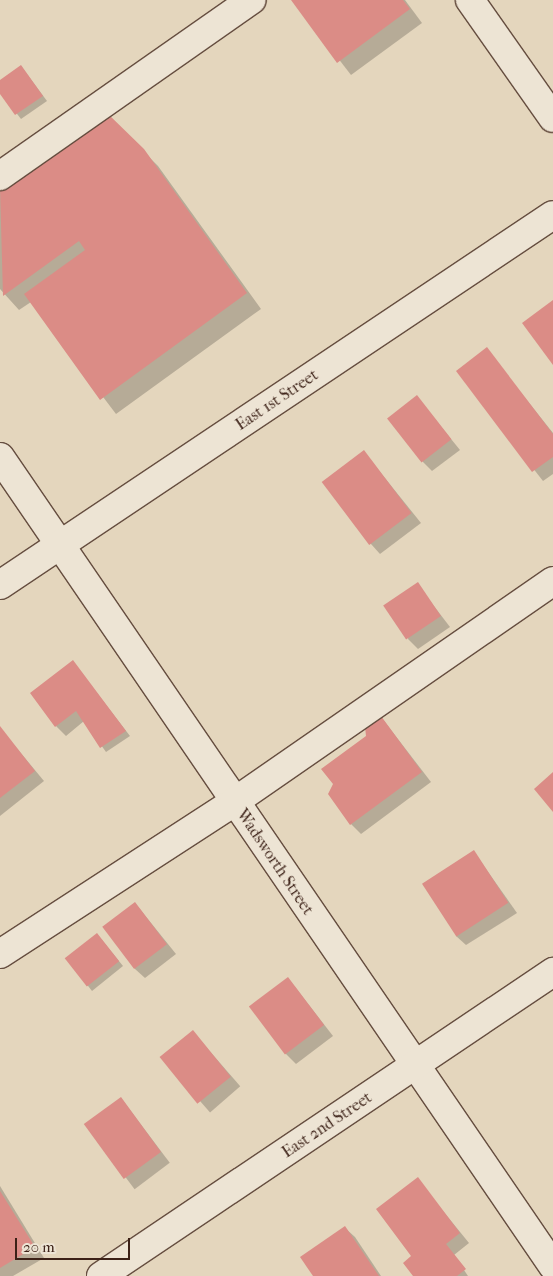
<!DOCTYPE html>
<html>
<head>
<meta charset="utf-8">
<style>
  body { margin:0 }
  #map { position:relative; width:553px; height:1276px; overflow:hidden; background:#e4d6bd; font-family:"IM FELL French Canon",serif }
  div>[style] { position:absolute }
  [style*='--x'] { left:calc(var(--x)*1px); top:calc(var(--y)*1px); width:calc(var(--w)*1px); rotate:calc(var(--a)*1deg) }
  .shadow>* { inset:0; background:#0003; transform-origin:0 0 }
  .building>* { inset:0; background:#db8c86; transform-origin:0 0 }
  .roads { filter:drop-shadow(1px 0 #664e40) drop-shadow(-1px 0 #664e40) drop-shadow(0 1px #664e40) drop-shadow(0 -1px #664e40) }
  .minor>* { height:28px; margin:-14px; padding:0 14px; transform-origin:14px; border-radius:14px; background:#ede4d4 }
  span { translate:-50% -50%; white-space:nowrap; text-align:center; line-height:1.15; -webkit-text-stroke:4.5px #ede4d4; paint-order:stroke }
  .street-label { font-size:16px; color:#3c2117 }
  .scale { position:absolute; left:15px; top:1238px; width:115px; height:22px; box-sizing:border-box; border:2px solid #3c2117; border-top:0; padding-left:6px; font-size:15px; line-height:18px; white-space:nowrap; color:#3c2117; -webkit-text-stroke:4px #ede4d4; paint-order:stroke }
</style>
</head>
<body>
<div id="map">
  <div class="shadow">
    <div style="clip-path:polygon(293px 0,405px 0,422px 23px,351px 75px)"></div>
    <div style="clip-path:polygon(21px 66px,47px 101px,21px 119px,0 92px,0 81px)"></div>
    <div style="clip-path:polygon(106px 114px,158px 166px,261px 309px,116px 414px,31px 302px,19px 310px,0 289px,0 189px)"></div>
    <div style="clip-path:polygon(486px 349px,553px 433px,553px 474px,543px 481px,457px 371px)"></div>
    <div style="clip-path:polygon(417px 397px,460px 450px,432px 471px,423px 462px)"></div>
    <div style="clip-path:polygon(364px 452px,421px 523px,380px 554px,371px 544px)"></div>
    <div style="clip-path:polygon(417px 584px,450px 627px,418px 649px,408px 639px)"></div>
    <div style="clip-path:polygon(73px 662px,130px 736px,106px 752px,84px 721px,66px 736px,56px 726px)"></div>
    <div style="clip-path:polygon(381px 717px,431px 782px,361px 834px,351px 824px,367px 736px)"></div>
    <div style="clip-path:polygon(0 728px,44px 781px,0 816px)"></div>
    <div style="clip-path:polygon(474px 852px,517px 913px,466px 945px,456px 936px)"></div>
    <div style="clip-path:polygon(135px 903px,176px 954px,145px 978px,135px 969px)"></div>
    <div style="clip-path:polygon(102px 940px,123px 966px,92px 991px,67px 959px)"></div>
    <div style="clip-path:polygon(288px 978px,333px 1036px,296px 1064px,286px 1054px)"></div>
    <div style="left:193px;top:1032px;width:72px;height:40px;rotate:49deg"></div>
    <div style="left:121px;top:1098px;width:81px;height:44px;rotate:53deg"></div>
    <div style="clip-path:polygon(417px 1179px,469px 1243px,454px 1255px,468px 1276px,415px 1276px)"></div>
    <div style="clip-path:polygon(0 1186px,44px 1258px,13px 1276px,0 1276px)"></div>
    <div style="clip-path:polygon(345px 1228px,355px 1237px,381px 1276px,314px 1276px)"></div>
  </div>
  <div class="building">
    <div style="clip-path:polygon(291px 0,403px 0,410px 9px,337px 63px)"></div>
    <div style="clip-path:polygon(21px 65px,43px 96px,15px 115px,0 94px,0 80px)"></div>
    <div style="clip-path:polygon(106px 112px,144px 149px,247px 293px,100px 400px,24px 294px,85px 250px,79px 241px,3px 296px,0 187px)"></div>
    <div style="clip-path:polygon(553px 300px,553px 365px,522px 323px)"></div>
    <div style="clip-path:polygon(487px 347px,553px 434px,553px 457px,532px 472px,456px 371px)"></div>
    <div style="left:417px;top:395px;width:56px;height:38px;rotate:52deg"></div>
    <div style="left:364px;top:450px;width:79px;height:53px;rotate:53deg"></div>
    <div style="left:418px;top:582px;width:41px;height:42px;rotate:56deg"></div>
    <div style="clip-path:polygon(73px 660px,126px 731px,100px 748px,76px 711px,55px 727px,30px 693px)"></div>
    <div style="clip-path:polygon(381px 716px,422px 772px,350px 825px,328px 794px,333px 784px,321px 769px,366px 736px,365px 727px)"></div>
    <div style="clip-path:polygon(0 726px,35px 771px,0 798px)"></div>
    <div style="clip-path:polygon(553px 772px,553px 812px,534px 789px)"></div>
    <div style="left:474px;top:850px;width:63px;height:62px;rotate:57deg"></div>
    <div style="left:135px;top:902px;width:53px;height:41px;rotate:53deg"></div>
    <div style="left:97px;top:933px;width:36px;height:41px;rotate:52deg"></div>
    <div style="left:288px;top:977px;width:60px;height:49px;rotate:53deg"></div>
    <div style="left:193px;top:1030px;width:60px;height:43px;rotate:51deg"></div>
    <div style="left:121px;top:1097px;width:68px;height:46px;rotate:54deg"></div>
    <div style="clip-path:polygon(418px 1177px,460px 1233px,446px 1244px,466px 1269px,457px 1276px,413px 1276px,403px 1263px,411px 1256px,376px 1209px)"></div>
    <div style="clip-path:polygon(0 1191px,35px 1247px,0 1268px)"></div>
    <div style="clip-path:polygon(345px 1226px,379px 1276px,313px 1276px,300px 1257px)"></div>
  </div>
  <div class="roads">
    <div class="minor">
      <div style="--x:470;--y:0;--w:144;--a:54.9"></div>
      <div style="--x:0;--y:176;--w:307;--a:-35"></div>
      <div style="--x:0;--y:457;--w:980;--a:55.65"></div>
      <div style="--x:0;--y:585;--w:665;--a:-33.79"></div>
      <div style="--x:0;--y:954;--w:279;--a:-33"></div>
      <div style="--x:234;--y:802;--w:388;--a:-34.7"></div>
      <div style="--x:101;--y:1276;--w:545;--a:-33.92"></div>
    </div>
  </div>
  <div class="street-label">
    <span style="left:277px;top:400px;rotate:-34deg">East 1st Street</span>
    <span style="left:275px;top:862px;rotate:56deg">Wadsworth Street</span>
    <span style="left:327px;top:1125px;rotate:-34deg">East 2nd Street</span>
  </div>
  <div class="scale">20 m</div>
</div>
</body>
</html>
